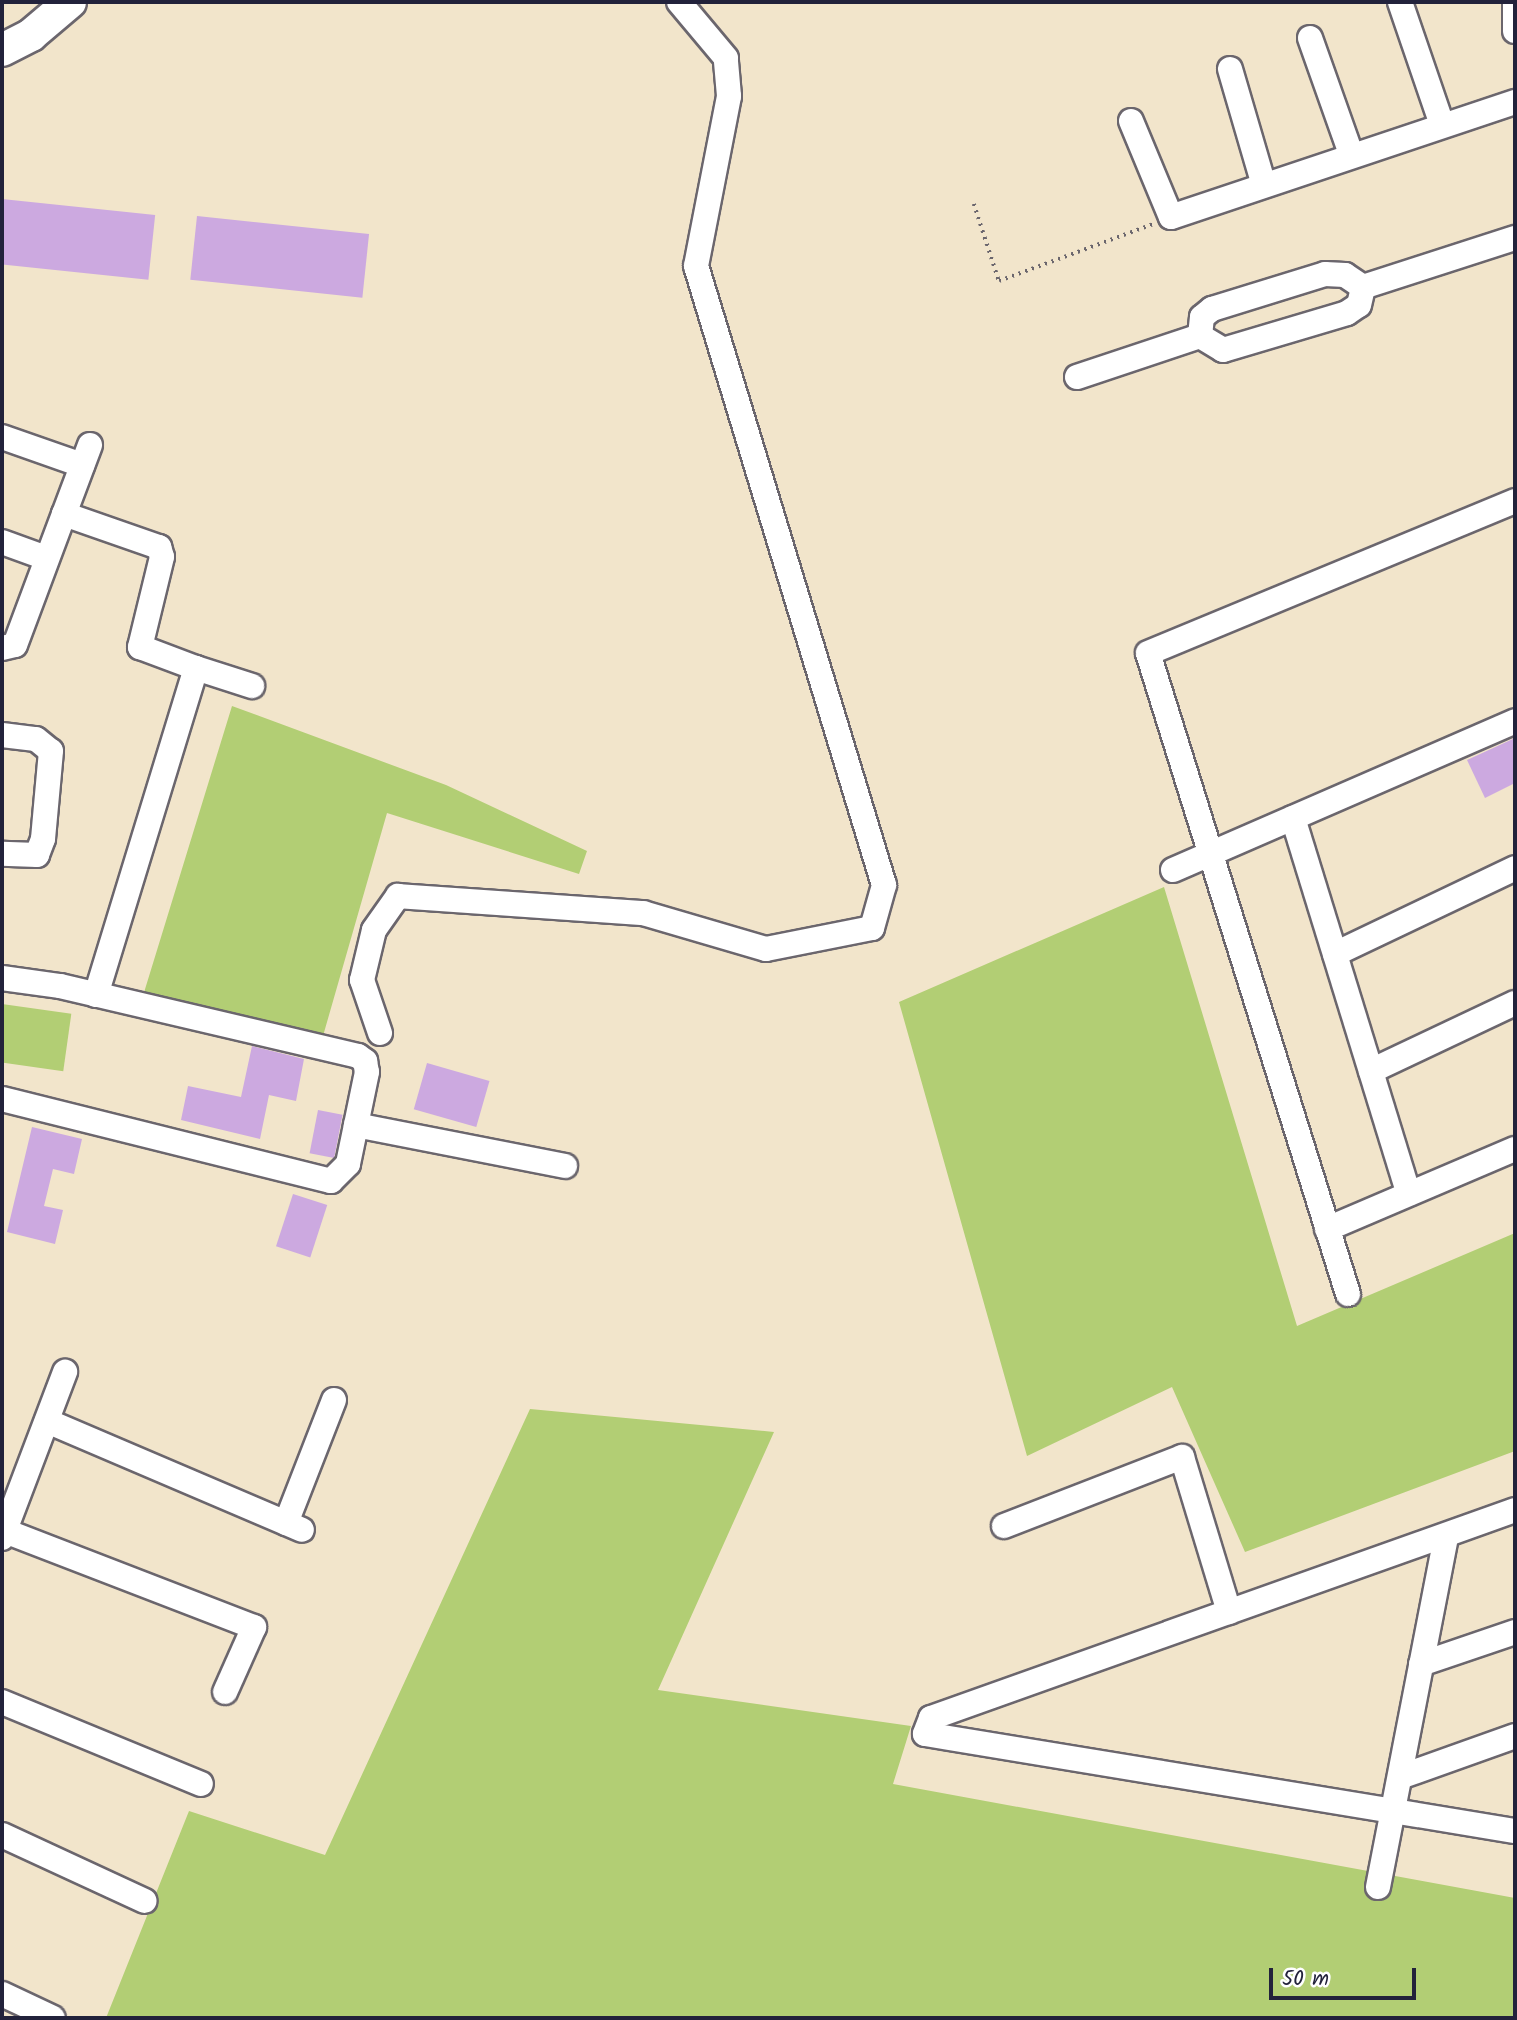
<!DOCTYPE html>
<html>
<head>
<meta charset="utf-8">
<style>
  body { margin:0 }
  #map { position:relative; width:1517px; height:2020px; overflow:hidden; background:#f2e5cb; font-family:Kalam,sans-serif }
  div>[style] { position:absolute }
  [style*='--x'] { left:calc(var(--x)*1px); top:calc(var(--y)*1px); width:calc(var(--w)*1px); rotate:calc(var(--a)*1deg) }
  .green>* { inset:0; background:#b2ce74; transform-origin:0 0 }
  .building>* { inset:0; background:#cca9e0; transform-origin:0 0 }
  .path>* { height:3.5px; margin-top:-1.75px; transform-origin:0; background:repeating-linear-gradient(90deg,#6b666d 0 2px,transparent 0 7px) }
  .roads { filter:drop-shadow(2px 0 #6b666d) drop-shadow(-2px 0 #6b666d) drop-shadow(0 2px #6b666d) drop-shadow(0 -2px #6b666d) }
  .minor>* { height:24px; margin:-12px; padding:0 12px; transform-origin:12px; border-radius:12px; background:#fff }
  .major>* { height:32px; margin:-16px; padding:0 16px; transform-origin:16px; border-radius:16px; background:#fff }
  span { translate:-50% -50%; white-space:nowrap; text-align:center; line-height:1.15; -webkit-text-stroke:6px #fff; paint-order:stroke }
  .frame { position:absolute; inset:0; border:4px solid #22223b; pointer-events:none }
  .scale { position:absolute; left:1269px; top:1968px; width:147px; height:32px; box-sizing:border-box; border:4px solid #22223b; border-top:0; padding-left:9px; font-size:21px; line-height:24px; white-space:nowrap; color:#22223b; -webkit-text-stroke:5px #fff; paint-order:stroke }
</style>
</head>
<body>
<div id="map">
  <div class="green">
    <div style="clip-path:polygon(232px 706px,446px 785px,587px 851px,579px 874px,387px 813px,323px 1036px,142px 999px)"></div>
    <div style="clip-path:polygon(1164px 887px,1297px 1326px,1515px 1233px,1515px 1451px,1245px 1552px,1172px 1387px,1027px 1456px,899px 1002px)"></div>
    <div style="left:2px;top:1004px;width:70px;height:58px;rotate:8deg"></div>
    <div style="clip-path:polygon(530px 1409px,774px 1432px,658px 1690px,911px 1726px,893px 1784px,1515px 1898px,1515px 2018px,106px 2018px,189px 1811px,325px 1855px)"></div>
  </div>
  <div class="building">
    <div style="left:2px;top:199px;width:154px;height:65px;rotate:6deg"></div>
    <div style="left:197px;top:216px;width:173px;height:64px;rotate:6deg"></div>
    <div style="clip-path:polygon(1515px 738px,1515px 783px,1485px 798px,1467px 760px)"></div>
    <div style="clip-path:polygon(252px 1046px,304px 1059px,296px 1101px,269px 1095px,260px 1139px,181px 1120px,188px 1086px,241px 1097px)"></div>
    <div style="left:427px;top:1063px;width:65px;height:48px;rotate:16deg"></div>
    <div style="left:318px;top:1110px;width:25px;height:44px;rotate:11deg"></div>
    <div style="clip-path:polygon(32px 1127px,82px 1139px,74px 1174px,53px 1169px,44px 1206px,63px 1210px,55px 1244px,7px 1232px)"></div>
    <div style="left:293px;top:1194px;width:36px;height:55px;rotate:18deg"></div>
  </div>
  <div class="path">
    <div style="--x:974;--y:204;--w:81;--a:72"></div>
    <div style="--x:999;--y:281;--w:164;--a:-20.3"></div>
  </div>
  <div class="roads">
    <div class="minor">
      <div style="--x:1400;--y:2;--w:130;--a:71.1"></div>
      <div style="--x:1515;--y:4;--w:27;--a:90"></div>
      <div style="--x:1310;--y:38;--w:123;--a:70.5"></div>
      <div style="--x:1230;--y:69;--w:118;--a:73.7"></div>
      <div style="--x:1131;--y:121;--w:104;--a:67.4"></div>
      <div style="--x:1171;--y:217;--w:363;--a:-18.5"></div>
      <div style="--x:1200;--y:336;--w:27;--a:31"></div>
      <div style="--x:1223;--y:350;--w:129;--a:-16.6"></div>
      <div style="--x:1347;--y:313;--w:14;--a:-34"></div>
      <div style="--x:1359;--y:305;--w:18;--a:-77"></div>
      <div style="--x:1077;--y:377;--w:130;--a:-18.4"></div>
      <div style="--x:1200;--y:336;--w:19;--a:-84"></div>
      <div style="--x:1202;--y:317;--w:13;--a:-39"></div>
      <div style="--x:1212;--y:309;--w:118;--a:-17.2"></div>
      <div style="--x:1325;--y:274;--w:20;--a:3"></div>
      <div style="--x:1345;--y:275;--w:22;--a:34"></div>
      <div style="--x:1363;--y:287;--w:160;--a:-17.9"></div>
      <div style="--x:2;--y:437;--w:85;--a:19.3"></div>
      <div style="--x:90;--y:445;--w:74;--a:110.6"></div>
      <div style="--x:64;--y:514;--w:101;--a:19.2"></div>
      <div style="--x:159;--y:547;--w:10;--a:73"></div>
      <div style="--x:162;--y:557;--w:93;--a:103.7"></div>
      <div style="--x:140;--y:647;--w:60;--a:20.6"></div>
      <div style="--x:196;--y:668;--w:342;--a:107"></div>
      <div style="--x:2;--y:542;--w:47;--a:20"></div>
      <div style="--x:2;--y:648;--w:13;--a:-13"></div>
      <div style="--x:15;--y:645;--w:140;--a:-69.5"></div>
      <div style="--x:196;--y:668;--w:59;--a:17.8"></div>
      <div style="--x:2;--y:735;--w:34;--a:7"></div>
      <div style="--x:36;--y:739;--w:19;--a:39"></div>
      <div style="--x:51;--y:751;--w:88;--a:95.2"></div>
      <div style="--x:43;--y:839;--w:17;--a:111"></div>
      <div style="--x:37;--y:855;--w:35;--a:-178"></div>
      <div style="--x:1293;--y:818;--w:393;--a:72.9"></div>
      <div style="--x:1173;--y:870;--w:373;--a:-23.5"></div>
      <div style="--x:1335;--y:954;--w:199;--a:-25.5"></div>
      <div style="--x:2;--y:978;--w:59;--a:7.9"></div>
      <div style="--x:60;--y:986;--w:306;--a:13.2"></div>
      <div style="--x:358;--y:1056;--w:9;--a:36"></div>
      <div style="--x:365;--y:1061;--w:11;--a:80"></div>
      <div style="--x:367;--y:1072;--w:94;--a:101.7"></div>
      <div style="--x:348;--y:1164;--w:24;--a:135"></div>
      <div style="--x:331;--y:1181;--w:339;--a:-166"></div>
      <div style="--x:380;--y:1033;--w:56;--a:-108.8"></div>
      <div style="--x:362;--y:980;--w:51;--a:-76.5"></div>
      <div style="--x:374;--y:930;--w:42;--a:-54.8"></div>
      <div style="--x:398;--y:896;--w:246;--a:4"></div>
      <div style="--x:643;--y:913;--w:128;--a:16.3"></div>
      <div style="--x:766;--y:949;--w:108;--a:-11.2"></div>
      <div style="--x:872;--y:928;--w:45;--a:-74.4"></div>
      <div style="--x:884;--y:885;--w:647;--a:-106.89"></div>
      <div style="--x:696;--y:266;--w:173;--a:-79"></div>
      <div style="--x:729;--y:96;--w:38;--a:-95"></div>
      <div style="--x:726;--y:58;--w:73;--a:-130"></div>
      <div style="--x:1371;--y:1071;--w:159;--a:-25.3"></div>
      <div style="--x:356;--y:1125;--w:213;--a:11.1"></div>
      <div style="--x:1327;--y:1229;--w:204;--a:-23.1"></div>
      <div style="--x:1348;--y:1294;--w:671;--a:-107.33"></div>
      <div style="--x:1148;--y:653;--w:397;--a:-22.5"></div>
      <div style="--x:47;--y:1421;--w:277;--a:23.1"></div>
      <div style="--x:1515;--y:1510;--w:620;--a:160.4"></div>
      <div style="--x:931;--y:1718;--w:17;--a:111"></div>
      <div style="--x:925;--y:1734;--w:598;--a:9.34"></div>
      <div style="--x:286;--y:1523;--w:132;--a:-68.7"></div>
      <div style="--x:1004;--y:1526;--w:191;--a:-21.2"></div>
      <div style="--x:1182;--y:1457;--w:162;--a:73.1"></div>
      <div style="--x:5;--y:1531;--w:267;--a:21.1"></div>
      <div style="--x:254;--y:1627;--w:71;--a:114"></div>
      <div style="--x:2;--y:1538;--w:178;--a:-69.2"></div>
      <div style="--x:1421;--y:1664;--w:99;--a:-18.8"></div>
      <div style="--x:2;--y:1702;--w:215;--a:22.4"></div>
      <div style="--x:1400;--y:1777;--w:122;--a:-19.6"></div>
      <div style="--x:2;--y:1835;--w:157;--a:24.8"></div>
      <div style="--x:1378;--y:1887;--w:358;--a:-79"></div>
      <div style="--x:2;--y:1994;--w:56;--a:25.2"></div>
    </div>
    <div class="major">
      <div style="--x:2;--y:50;--w:33;--a:-27"></div>
      <div style="--x:31;--y:35;--w:51;--a:-40.2"></div>
    </div>
  </div>
  <div class="frame"></div>
  <div class="scale">50 m</div>
</div>
</body>
</html>
